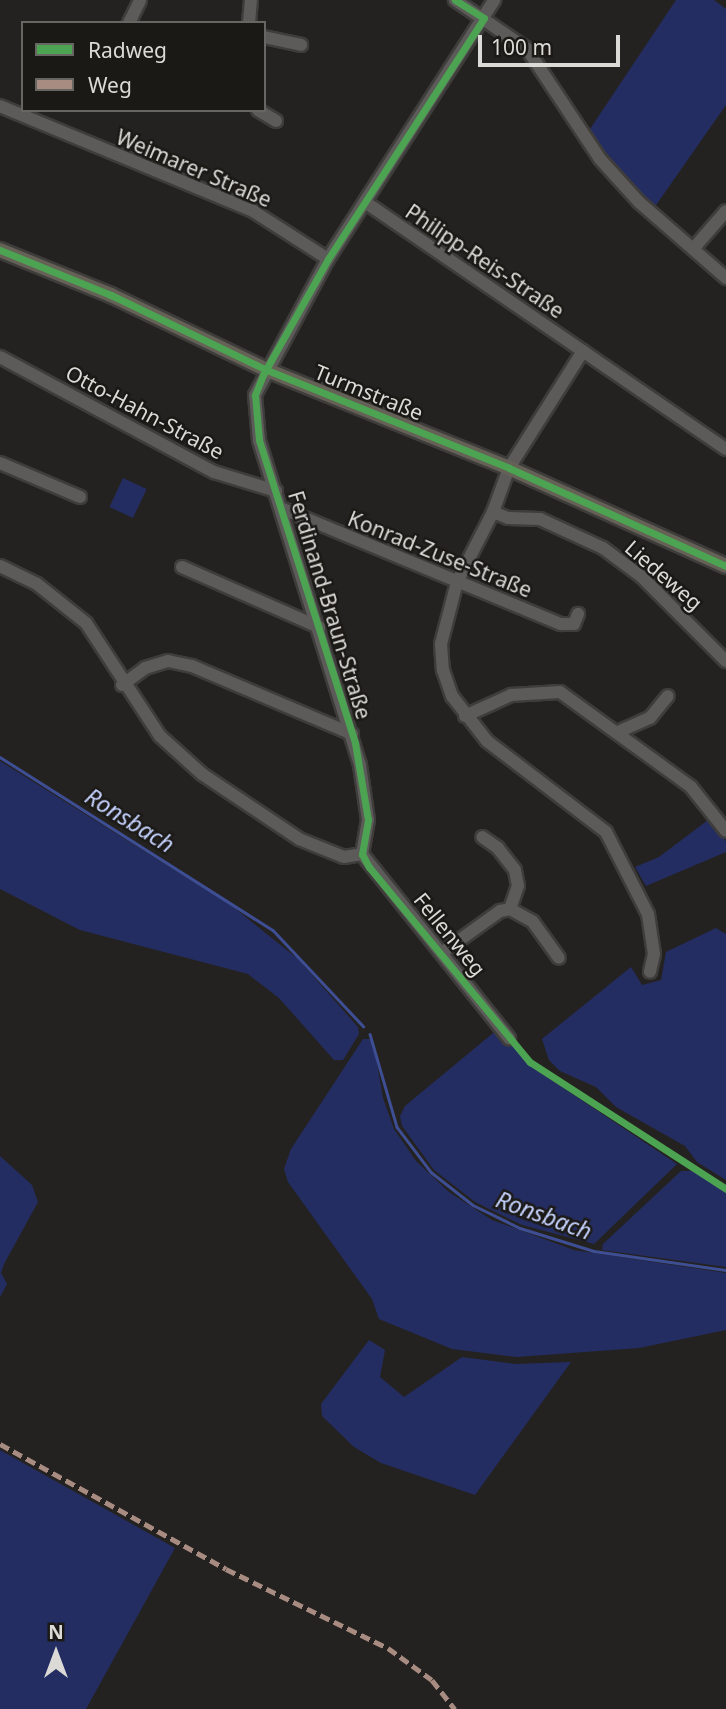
<!DOCTYPE html>
<html>
<head>
<meta charset="utf-8">
<style>
  body { margin:0 }
  #map { position:relative; width:726px; height:1709px; overflow:hidden; background:#242220; font-family:"Noto Sans",sans-serif }
  div>[style] { position:absolute }
  [style*='--x'] { left:calc(var(--x)*1px); top:calc(var(--y)*1px); width:calc(var(--w)*1px); rotate:calc(var(--a)*1deg) }
  .green>* { inset:0; background:#242d62; transform-origin:0 0 }
  .stream>* { height:2.5px; margin:-1.25px; padding:0 1.25px; transform-origin:1.25px; border-radius:1.25px; background:#3e4e94 }
  .roads { filter:drop-shadow(2px 0 #3e3d3b) drop-shadow(-2px 0 #3e3d3b) drop-shadow(0 2px #3e3d3b) drop-shadow(0 -2px #3e3d3b) }
  .minor>* { height:12px; margin:-6px; padding:0 6px; transform-origin:6px; border-radius:6px; background:#5c5b59 }
  .major>* { height:14px; margin:-7px; padding:0 7px; transform-origin:7px; border-radius:7px; background:#656156 }
  .quiet>* { height:5px; margin-top:-2.5px; transform-origin:0; background:repeating-linear-gradient(90deg,#a88b81 0 10px,transparent 0 15px) }
  .cycleway>* { height:7px; margin:-3.5px; padding:0 3.5px; transform-origin:3.5px; border-radius:3.5px; background:#4ca352 }
  span { translate:-50% -50%; white-space:nowrap; text-align:center; line-height:1.15; -webkit-text-stroke:5px #1b1916; paint-order:stroke }
  .street-label { font-size:21px; color:#dbdad7 }
  .water-label { font-size:23px; color:#c4d1fc; font-style:italic }
  .legend { position:absolute; left:21px; top:21px; width:245px; height:91px; box-sizing:border-box; background:#1b1916; border:2px solid #686663; margin:0; padding:9px 12px; list-style:none; font-size:21px; color:#dbdad7 }
  .legend li { display:flex; align-items:center; gap:14px; height:35px }
  .legend b { width:35px; border:2px solid #686663 }
  .north { position:absolute; left:21px; top:1618px; width:70px; height:70px; -webkit-text-stroke:5px #1b1916; paint-order:stroke; rotate:0deg; font-size:19px; font-weight:700; line-height:28px; text-align:center; color:#dbdad7 }
  .north::after { content:''; display:block; margin:auto; width:24px; height:32px; background:#dbdad7; clip-path:polygon(50% 0,100% 100%,50% 72%,0 100%) }
  .scale { position:absolute; left:478px; top:35px; width:142px; height:32px; box-sizing:border-box; border:4px solid #dbdad7; border-top:0; padding-left:9px; font-size:21px; line-height:24px; white-space:nowrap; color:#dbdad7; -webkit-text-stroke:5px #1b1916; paint-order:stroke }
</style>
</head>
<body>
<div id="map">
  <div class="green">
    <div style="clip-path:polygon(676px 0,714px 0,726px 9px,726px 105px,654px 208px,588px 132px)"></div>
    <div style="left:123px;top:478px;width:26px;height:32px;rotate:25deg"></div>
    <div style="clip-path:polygon(0 761px,232px 906px,298px 959px,358px 1027px,359px 1034px,343px 1060px,334px 1060px,279px 998px,248px 974px,80px 930px,0 889px)"></div>
    <div style="clip-path:polygon(712px 817px,726px 842px,726px 852px,646px 886px,635px 867px,659px 857px)"></div>
    <div style="clip-path:polygon(716px 928px,726px 934px,726px 1180px,697px 1162px,685px 1146px,616px 1107px,596px 1087px,560px 1071px,549px 1060px,542px 1039px,631px 967px,642px 985px,661px 980px,666px 952px)"></div>
    <div style="clip-path:polygon(498px 1029px,532px 1067px,677px 1164px,594px 1244px,522px 1225px,475px 1202px,434px 1170px,402px 1126px,400px 1116px,405px 1106px)"></div>
    <div style="clip-path:polygon(363px 1039px,370px 1039px,374px 1046px,383px 1098px,394px 1129px,416px 1161px,449px 1192px,492px 1220px,574px 1250px,726px 1273px,726px 1330px,639px 1348px,517px 1357px,452px 1349px,379px 1319px,372px 1299px,288px 1182px,284px 1169px,291px 1149px)"></div>
    <div style="clip-path:polygon(0 1156px,32px 1185px,38px 1202px,4px 1264px,1px 1273px,7px 1284px,0 1297px)"></div>
    <div style="clip-path:polygon(681px 1171px,692px 1171px,726px 1192px,726px 1267px,602px 1250px,603px 1244px)"></div>
    <div style="clip-path:polygon(369px 1340px,385px 1350px,380px 1377px,404px 1397px,462px 1357px,516px 1364px,571px 1362px,475px 1495px,381px 1463px,354px 1447px,322px 1416px,321px 1404px)"></div>
    <div style="clip-path:polygon(0 1450px,175px 1548px,86px 1709px,0 1709px)"></div>
  </div>
  <div class="stream">
    <div style="--x:0;--y:757;--w:323;--a:32.4"></div>
    <div style="--x:273;--y:930;--w:132;--a:46.8"></div>
    <div style="--x:370;--y:1034;--w:97;--a:73.8"></div>
    <div style="--x:397;--y:1127;--w:56;--a:52.9"></div>
    <div style="--x:431;--y:1172;--w:53;--a:38.2"></div>
    <div style="--x:473;--y:1205;--w:52;--a:26.1"></div>
    <div style="--x:520;--y:1228;--w:77;--a:17.3"></div>
    <div style="--x:594;--y:1251;--w:133;--a:8.2"></div>
  </div>
  <div class="roads">
    <div class="minor">
      <div style="--x:455;--y:0;--w:87;--a:34.2"></div>
      <div style="--x:527;--y:49;--w:132;--a:56.4"></div>
      <div style="--x:600;--y:159;--w:58;--a:47.8"></div>
      <div style="--x:639;--y:202;--w:116;--a:41.1"></div>
      <div style="--x:129;--y:23;--w:25;--a:-64"></div>
      <div style="--x:249;--y:23;--w:23;--a:-85"></div>
      <div style="--x:264;--y:37;--w:38;--a:12"></div>
      <div style="--x:0;--y:106;--w:274;--a:22.5"></div>
      <div style="--x:253;--y:211;--w:89;--a:32.6"></div>
      <div style="--x:258;--y:110;--w:21;--a:31"></div>
      <div style="--x:365;--y:202;--w:437;--a:34.4"></div>
      <div style="--x:693;--y:249;--w:50;--a:-49"></div>
      <div style="--x:583;--y:351;--w:138;--a:122.3"></div>
      <div style="--x:509;--y:468;--w:47;--a:110"></div>
      <div style="--x:493;--y:512;--w:16;--a:22"></div>
      <div style="--x:508;--y:518;--w:32;--a:2"></div>
      <div style="--x:540;--y:519;--w:69;--a:24.7"></div>
      <div style="--x:603;--y:548;--w:49;--a:36.6"></div>
      <div style="--x:642;--y:577;--w:119;--a:45"></div>
      <div style="--x:0;--y:357;--w:243;--a:28.3"></div>
      <div style="--x:214;--y:472;--w:65;--a:17"></div>
      <div style="--x:0;--y:463;--w:87;--a:23"></div>
      <div style="--x:283;--y:509;--w:301;--a:22.5"></div>
      <div style="--x:561;--y:624;--w:13;--a:0"></div>
      <div style="--x:574;--y:624;--w:11;--a:-68"></div>
      <div style="--x:493;--y:512;--w:79;--a:117.2"></div>
      <div style="--x:457;--y:582;--w:64;--a:104.5"></div>
      <div style="--x:441;--y:644;--w:26;--a:86"></div>
      <div style="--x:443;--y:670;--w:28;--a:71"></div>
      <div style="--x:452;--y:696;--w:57;--a:52.1"></div>
      <div style="--x:487;--y:741;--w:150;--a:37.4"></div>
      <div style="--x:606;--y:832;--w:92;--a:62.9"></div>
      <div style="--x:648;--y:914;--w:40;--a:81.5"></div>
      <div style="--x:654;--y:954;--w:18;--a:103"></div>
      <div style="--x:0;--y:566;--w:41;--a:25.9"></div>
      <div style="--x:37;--y:584;--w:63;--a:38.5"></div>
      <div style="--x:86;--y:623;--w:135;--a:56.8"></div>
      <div style="--x:160;--y:736;--w:57;--a:42.1"></div>
      <div style="--x:202;--y:774;--w:117;--a:33.8"></div>
      <div style="--x:299;--y:839;--w:48;--a:21.8"></div>
      <div style="--x:344;--y:857;--w:18;--a:-9"></div>
      <div style="--x:182;--y:567;--w:150;--a:23.7"></div>
      <div style="--x:122;--y:685;--w:29;--a:-36"></div>
      <div style="--x:145;--y:668;--w:24;--a:-17"></div>
      <div style="--x:168;--y:661;--w:25;--a:12"></div>
      <div style="--x:192;--y:666;--w:174;--a:23"></div>
      <div style="--x:465;--y:716;--w:51;--a:-24.5"></div>
      <div style="--x:511;--y:695;--w:49;--a:-3.5"></div>
      <div style="--x:560;--y:692;--w:162;--a:35.9"></div>
      <div style="--x:691;--y:787;--w:56;--a:51.5"></div>
      <div style="--x:618;--y:732;--w:35;--a:-24"></div>
      <div style="--x:650;--y:718;--w:28;--a:-51"></div>
      <div style="--x:362;--y:854;--w:35;--a:-80"></div>
      <div style="--x:368;--y:820;--w:56;--a:-98.3"></div>
      <div style="--x:360;--y:765;--w:340;--a:-107.3"></div>
      <div style="--x:259;--y:440;--w:45;--a:-95.1"></div>
      <div style="--x:255;--y:395;--w:154;--a:-61.8"></div>
      <div style="--x:328;--y:259;--w:308;--a:-57.3"></div>
      <div style="--x:362;--y:854;--w:236;--a:51.4"></div>
      <div style="--x:510;--y:909;--w:26;--a:29"></div>
      <div style="--x:533;--y:922;--w:44;--a:54.2"></div>
      <div style="--x:443;--y:952;--w:70;--a:-35.7"></div>
      <div style="--x:500;--y:911;--w:10;--a:-11"></div>
      <div style="--x:510;--y:909;--w:24;--a:-71"></div>
      <div style="--x:518;--y:886;--w:16;--a:-101"></div>
      <div style="--x:515;--y:870;--w:28;--a:-128"></div>
      <div style="--x:498;--y:848;--w:19;--a:-145"></div>
    </div>
    <div class="major">
      <div style="--x:0;--y:250;--w:120;--a:22.1"></div>
      <div style="--x:111;--y:295;--w:173;--a:25.7"></div>
      <div style="--x:267;--y:370;--w:261;--a:22"></div>
      <div style="--x:509;--y:468;--w:238;--a:24.3"></div>
    </div>
  </div>
  <div class="quiet">
    <div style="--x:0;--y:1444;--w:258;--a:28.9"></div>
    <div style="--x:226;--y:1569;--w:180;--a:26"></div>
    <div style="--x:388;--y:1648;--w:54;--a:36"></div>
    <div style="--x:432;--y:1680;--w:37;--a:52"></div>
  </div>
  <div class="cycleway">
    <div style="--x:455;--y:0;--w:34;--a:32"></div>
    <div style="--x:484;--y:18;--w:287;--a:122.9"></div>
    <div style="--x:328;--y:259;--w:133;--a:119.3"></div>
    <div style="--x:263;--y:375;--w:22;--a:112"></div>
    <div style="--x:255;--y:395;--w:45;--a:84.9"></div>
    <div style="--x:259;--y:440;--w:318;--a:72.4"></div>
    <div style="--x:355;--y:743;--w:78;--a:80.4"></div>
    <div style="--x:368;--y:820;--w:35;--a:100"></div>
    <div style="--x:362;--y:854;--w:15;--a:62"></div>
    <div style="--x:369;--y:867;--w:253;--a:50.5"></div>
    <div style="--x:530;--y:1062;--w:234;--a:32.9"></div>
    <div style="--x:0;--y:250;--w:120;--a:22.1"></div>
    <div style="--x:111;--y:295;--w:173;--a:25.7"></div>
    <div style="--x:267;--y:370;--w:261;--a:22"></div>
    <div style="--x:509;--y:468;--w:238;--a:24.3"></div>
  </div>
  <div class="street-label">
    <span style="left:194px;top:168px;rotate:23deg">Weimarer Straße</span>
    <span style="left:485px;top:261px;rotate:34deg">Philipp-Reis-Straße</span>
    <span style="left:369px;top:392px;rotate:22deg">Turmstraße</span>
    <span style="left:145px;top:412px;rotate:28deg">Otto-Hahn-Straße</span>
    <span style="left:440px;top:554px;rotate:22deg">Konrad-Zuse-Straße</span>
    <span style="left:664px;top:575px;rotate:41deg">Liedeweg</span>
    <span style="left:330px;top:605px;rotate:73deg">Ferdinand-Braun-Straße</span>
    <span style="left:450px;top:934px;rotate:51deg">Fellenweg</span>
  </div>
  <div class="water-label">
    <span style="left:130px;top:820px;rotate:32deg">Ronsbach</span>
    <span style="left:544px;top:1215px;rotate:20deg">Ronsbach</span>
  </div>
  <ul class="legend">
  <li><b style="height:9px;background:#4ca352"></b>Radweg</li>
  <li><b style="height:9px;background:#a88b81"></b>Weg</li>
  </ul>
  <div class="north">N</div>
  <div class="scale">100 m</div>
</div>
</body>
</html>
